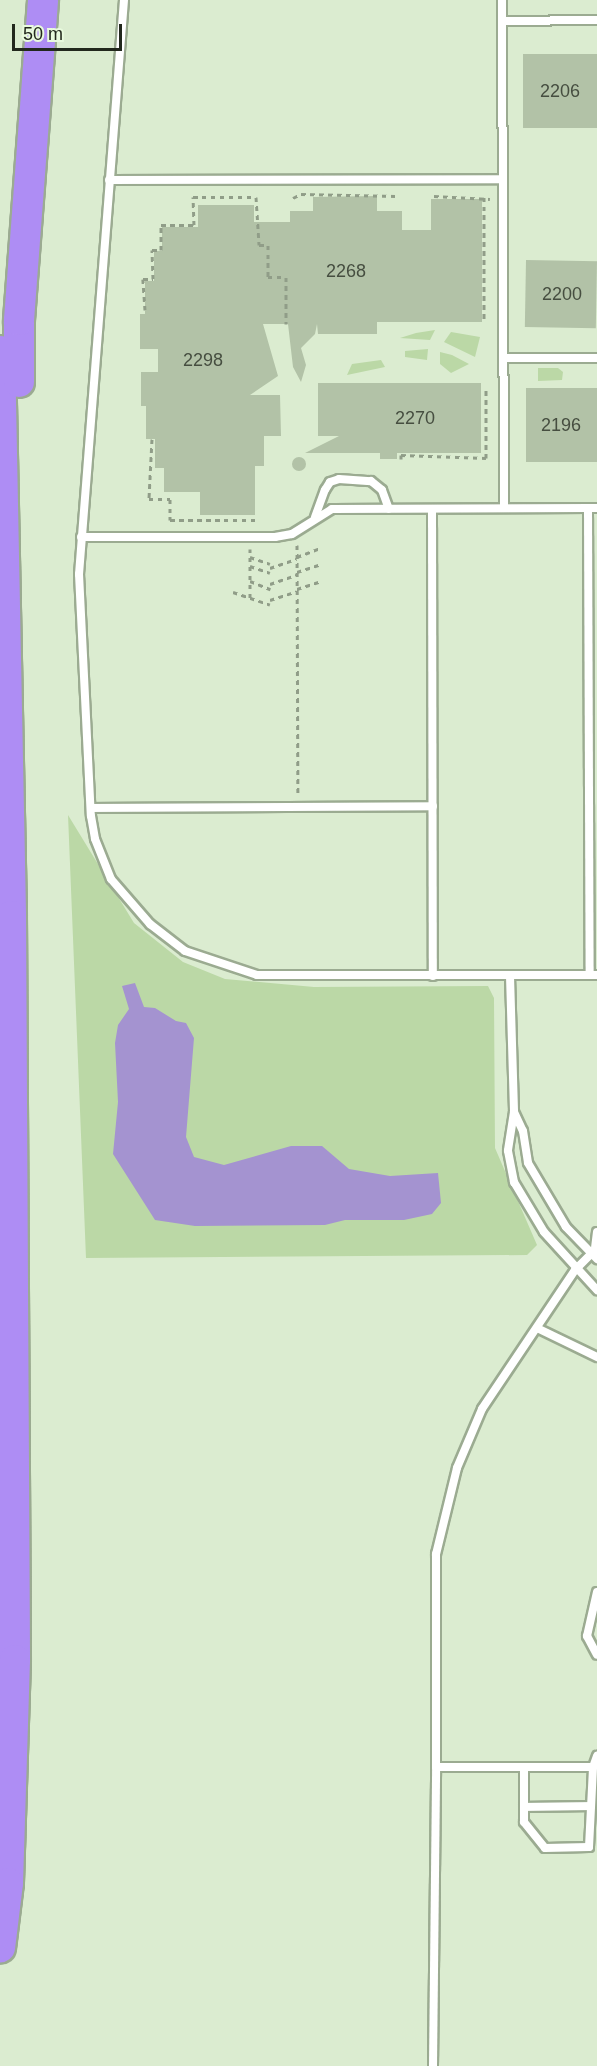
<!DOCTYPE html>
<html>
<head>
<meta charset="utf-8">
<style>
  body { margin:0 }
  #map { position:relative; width:597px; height:2066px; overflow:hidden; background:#dbecd0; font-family:Arial,sans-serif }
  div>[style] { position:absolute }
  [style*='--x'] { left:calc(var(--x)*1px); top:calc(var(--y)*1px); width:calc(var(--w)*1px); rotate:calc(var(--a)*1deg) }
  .green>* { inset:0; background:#bbd8a6 }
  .water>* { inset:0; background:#a493d0 }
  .building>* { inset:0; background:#b2c2a7; transform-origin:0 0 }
  .round { border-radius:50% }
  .path>* { height:3px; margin-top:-1.5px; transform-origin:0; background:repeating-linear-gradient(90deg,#909d88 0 4.5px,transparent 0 9px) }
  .roads { filter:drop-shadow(2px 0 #9bab91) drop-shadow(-2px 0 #9bab91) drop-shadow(0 2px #9bab91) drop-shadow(0 -2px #9bab91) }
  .lane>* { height:8px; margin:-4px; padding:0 4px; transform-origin:4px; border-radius:4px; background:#fff }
  .highway>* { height:30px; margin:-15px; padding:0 15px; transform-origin:15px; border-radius:15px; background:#ae8df4 }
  span { translate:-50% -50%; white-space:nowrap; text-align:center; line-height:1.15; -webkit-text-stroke:6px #e8fadd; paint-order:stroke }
  .number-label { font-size:18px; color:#464e40 }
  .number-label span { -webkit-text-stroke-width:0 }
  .scale { position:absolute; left:12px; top:24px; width:110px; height:27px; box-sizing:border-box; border:3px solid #22281d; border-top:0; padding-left:8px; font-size:18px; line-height:21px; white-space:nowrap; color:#22281d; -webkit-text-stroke:4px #e8fadd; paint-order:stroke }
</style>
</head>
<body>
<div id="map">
  <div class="green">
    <div style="clip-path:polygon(435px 330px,430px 340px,400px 338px,416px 333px)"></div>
    <div style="clip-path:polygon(451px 332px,480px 337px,475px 357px,444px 342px)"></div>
    <div style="clip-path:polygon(428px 349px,427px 360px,405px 357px,405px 351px)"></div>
    <div style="clip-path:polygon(440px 352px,452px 355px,469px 364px,451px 373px,440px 364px)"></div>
    <div style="clip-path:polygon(381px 360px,385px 367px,347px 375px,352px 364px)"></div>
    <div style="clip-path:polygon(538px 368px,558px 368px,563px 372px,562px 380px,538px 381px)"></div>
    <div style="clip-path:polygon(68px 815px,134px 923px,183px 962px,225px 979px,314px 987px,488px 986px,494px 998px,495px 1148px,537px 1245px,527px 1255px,86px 1258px)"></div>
  </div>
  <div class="water">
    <div style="clip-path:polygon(135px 983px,144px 1007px,155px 1008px,176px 1021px,186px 1023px,194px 1038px,186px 1137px,194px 1157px,224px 1165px,291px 1146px,322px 1146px,349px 1169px,390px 1176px,438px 1173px,441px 1203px,432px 1214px,404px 1220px,345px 1220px,325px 1225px,195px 1226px,155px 1220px,113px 1154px,118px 1102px,115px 1043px,118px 1025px,129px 1009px,122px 986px)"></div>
  </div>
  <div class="building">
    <div style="left:523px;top:54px;width:74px;height:74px"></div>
    <div style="clip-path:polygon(377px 196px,377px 211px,402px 211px,402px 230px,431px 230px,431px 199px,482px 199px,482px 322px,377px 322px,377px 334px,318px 334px,317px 324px,315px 334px,301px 348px,306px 365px,301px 382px,293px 367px,288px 324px,263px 324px,278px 376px,250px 395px,280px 395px,281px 436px,264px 436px,264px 466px,255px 466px,255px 515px,200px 515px,200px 492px,164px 492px,164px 468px,155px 468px,155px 439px,146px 439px,146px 406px,141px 406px,141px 372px,158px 372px,158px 349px,140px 349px,140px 314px,145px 314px,145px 281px,154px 281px,154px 251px,162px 251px,162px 227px,198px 227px,198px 205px,254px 205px,254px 222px,290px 222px,290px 211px,313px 211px,313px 197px)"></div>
    <div style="left:526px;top:260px;width:71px;height:67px;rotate:1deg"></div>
    <div style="clip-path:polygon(318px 383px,481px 383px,481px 453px,397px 453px,397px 459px,380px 459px,380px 453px,305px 453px,339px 436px,318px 436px)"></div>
    <div style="left:526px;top:388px;width:71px;height:74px"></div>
    <div class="round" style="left:292px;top:457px;width:14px;height:14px"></div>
  </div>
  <div class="path">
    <div style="--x:434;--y:196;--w:56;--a:3.1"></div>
    <div style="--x:484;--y:197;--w:125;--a:90"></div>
    <div style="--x:293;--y:198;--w:9;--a:-27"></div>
    <div style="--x:301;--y:194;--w:95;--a:1.2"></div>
    <div style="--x:145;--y:310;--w:31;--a:-94"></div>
    <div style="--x:143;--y:279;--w:10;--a:0"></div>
    <div style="--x:153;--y:279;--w:29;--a:-92"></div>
    <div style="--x:152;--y:250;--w:9;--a:0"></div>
    <div style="--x:161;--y:250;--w:25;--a:-90"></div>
    <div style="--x:161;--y:225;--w:33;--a:0"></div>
    <div style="--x:194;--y:225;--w:28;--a:-92"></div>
    <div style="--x:193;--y:197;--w:63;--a:0"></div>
    <div style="--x:256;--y:197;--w:48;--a:86.4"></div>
    <div style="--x:259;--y:245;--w:9;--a:0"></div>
    <div style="--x:268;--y:245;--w:32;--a:90"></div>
    <div style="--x:268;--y:277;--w:18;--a:0"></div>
    <div style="--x:286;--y:277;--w:47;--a:90"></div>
    <div style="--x:152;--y:439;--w:60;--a:92.9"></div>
    <div style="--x:149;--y:499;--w:21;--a:0"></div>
    <div style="--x:170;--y:499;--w:21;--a:90"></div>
    <div style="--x:170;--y:520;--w:85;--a:0"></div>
    <div style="--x:401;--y:459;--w:4;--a:-90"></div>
    <div style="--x:401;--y:455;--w:85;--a:2"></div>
    <div style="--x:486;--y:458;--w:68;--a:-90"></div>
    <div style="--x:297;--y:545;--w:251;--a:89.8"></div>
    <div style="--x:250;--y:557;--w:21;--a:19"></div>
    <div style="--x:297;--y:557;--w:26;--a:-21"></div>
    <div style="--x:250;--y:566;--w:21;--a:19"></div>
    <div style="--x:270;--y:568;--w:28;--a:-19"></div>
    <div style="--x:297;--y:572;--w:25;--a:-18"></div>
    <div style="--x:250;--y:581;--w:22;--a:22"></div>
    <div style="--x:270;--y:584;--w:28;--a:-19"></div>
    <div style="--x:297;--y:589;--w:25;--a:-18"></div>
    <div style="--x:233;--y:592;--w:39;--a:19"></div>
    <div style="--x:250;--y:598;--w:49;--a:-90"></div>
    <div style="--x:270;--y:600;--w:28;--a:-18"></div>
  </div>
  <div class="roads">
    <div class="lane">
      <div style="--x:124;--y:0;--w:576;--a:94.48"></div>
      <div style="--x:79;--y:574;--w:242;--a:87.2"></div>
      <div style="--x:91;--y:816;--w:23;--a:80"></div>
      <div style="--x:95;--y:839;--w:43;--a:68.2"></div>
      <div style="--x:111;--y:879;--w:60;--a:49.1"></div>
      <div style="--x:150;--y:924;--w:44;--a:37.6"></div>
      <div style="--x:185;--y:951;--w:76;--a:18.4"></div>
      <div style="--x:257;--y:975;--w:340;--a:0"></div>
      <div style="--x:502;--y:0;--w:508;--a:89.77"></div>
      <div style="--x:503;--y:21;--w:94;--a:-0.6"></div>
      <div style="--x:109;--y:180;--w:394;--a:-0.1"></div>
      <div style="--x:504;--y:358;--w:93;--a:0"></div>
      <div style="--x:588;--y:508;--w:467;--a:89.8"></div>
      <div style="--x:432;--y:509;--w:467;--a:89.9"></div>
      <div style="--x:315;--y:517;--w:29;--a:-70"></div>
      <div style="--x:325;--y:490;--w:9;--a:-58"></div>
      <div style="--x:330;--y:482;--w:9;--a:-18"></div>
      <div style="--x:339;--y:479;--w:32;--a:4"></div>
      <div style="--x:371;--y:481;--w:14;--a:39"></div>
      <div style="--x:382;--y:490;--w:20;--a:70"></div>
      <div style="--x:81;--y:537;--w:194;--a:0"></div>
      <div style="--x:275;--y:537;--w:17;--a:-10"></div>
      <div style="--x:292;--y:534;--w:47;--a:-32"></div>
      <div style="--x:332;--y:509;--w:265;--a:-0.2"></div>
      <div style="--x:91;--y:808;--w:342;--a:-0.3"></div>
      <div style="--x:510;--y:976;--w:136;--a:88.3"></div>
      <div style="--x:514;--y:1112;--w:39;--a:99"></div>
      <div style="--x:508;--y:1151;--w:32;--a:79"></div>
      <div style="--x:514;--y:1182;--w:58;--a:59"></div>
      <div style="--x:544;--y:1232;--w:79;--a:47.6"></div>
      <div style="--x:514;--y:1112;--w:21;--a:65"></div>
      <div style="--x:523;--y:1131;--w:32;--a:81"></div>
      <div style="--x:528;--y:1163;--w:74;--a:59.3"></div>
      <div style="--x:566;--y:1227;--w:45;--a:45.9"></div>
      <div style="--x:595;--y:1248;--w:16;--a:-83"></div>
      <div style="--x:597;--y:1248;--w:31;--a:135"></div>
      <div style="--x:575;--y:1270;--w:167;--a:123.8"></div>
      <div style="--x:482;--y:1409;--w:64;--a:113"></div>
      <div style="--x:457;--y:1468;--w:89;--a:103.7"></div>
      <div style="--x:436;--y:1554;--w:213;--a:90"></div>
      <div style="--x:436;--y:1767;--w:157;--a:0"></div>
      <div style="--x:593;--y:1767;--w:12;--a:-70"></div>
      <div style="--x:537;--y:1328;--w:67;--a:25.8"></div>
      <div style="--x:597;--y:1592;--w:45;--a:102.8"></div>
      <div style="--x:587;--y:1636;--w:21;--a:62"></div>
      <div style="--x:524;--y:1767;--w:55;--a:90"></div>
      <div style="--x:524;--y:1822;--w:33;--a:51"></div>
      <div style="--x:545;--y:1848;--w:44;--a:-1.3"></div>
      <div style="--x:589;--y:1847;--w:80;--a:-87.1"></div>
      <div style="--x:524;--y:1807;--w:67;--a:-0.9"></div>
      <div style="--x:433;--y:2066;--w:299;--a:-89.4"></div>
    </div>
    <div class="highway">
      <div style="--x:0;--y:351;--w:565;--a:88.88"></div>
      <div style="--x:11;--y:916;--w:744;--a:89.69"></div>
      <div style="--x:15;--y:1660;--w:223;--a:91.8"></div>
      <div style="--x:8;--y:1883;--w:65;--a:97"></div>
      <div style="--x:19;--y:382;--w:62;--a:-90"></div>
      <div style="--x:19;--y:320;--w:321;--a:-85.7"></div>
    </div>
  </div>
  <div class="number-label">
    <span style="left:560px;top:91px">2206</span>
    <span style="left:346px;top:271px">2268</span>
    <span style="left:562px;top:294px">2200</span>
    <span style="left:203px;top:360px">2298</span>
    <span style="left:415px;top:418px">2270</span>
    <span style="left:561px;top:425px">2196</span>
  </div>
  <div class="scale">50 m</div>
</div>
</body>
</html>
